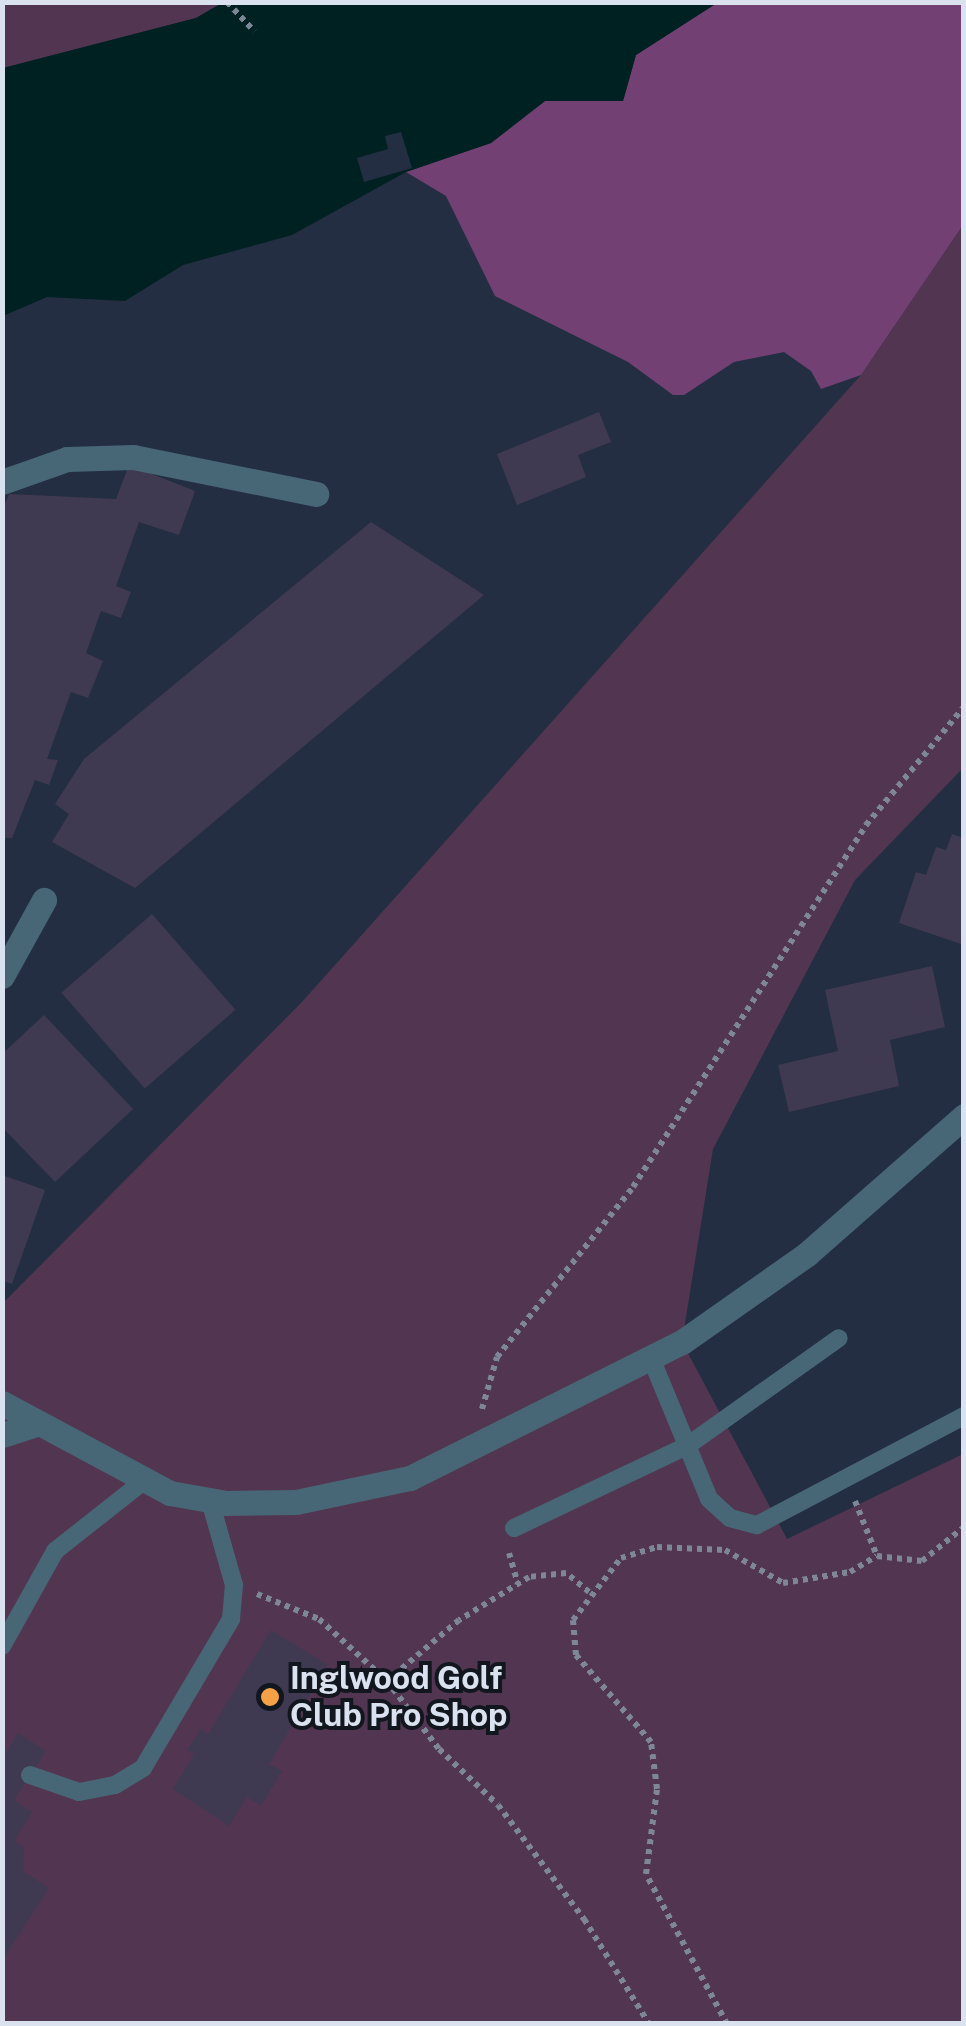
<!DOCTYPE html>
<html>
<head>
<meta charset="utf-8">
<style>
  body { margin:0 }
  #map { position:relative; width:966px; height:2026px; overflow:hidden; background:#232e42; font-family:"Public Sans",sans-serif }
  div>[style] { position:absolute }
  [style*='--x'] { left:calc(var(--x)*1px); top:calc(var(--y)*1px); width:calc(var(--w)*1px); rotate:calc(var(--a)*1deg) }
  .green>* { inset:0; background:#523651 }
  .forest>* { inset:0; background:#724072 }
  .water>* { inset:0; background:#002122 }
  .pier>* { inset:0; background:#232e42 }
  .building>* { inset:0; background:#3f3a51; transform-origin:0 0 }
  .path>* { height:6px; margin-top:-3px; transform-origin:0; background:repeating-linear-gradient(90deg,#7d8797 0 5px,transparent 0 10px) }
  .lane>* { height:18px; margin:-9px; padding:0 9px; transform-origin:9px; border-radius:9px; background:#476776 }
  .street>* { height:25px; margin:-12.5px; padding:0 12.5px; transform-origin:12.5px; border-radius:12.5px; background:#476776 }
  .dots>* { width:28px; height:28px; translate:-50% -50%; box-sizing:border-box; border:5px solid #11161f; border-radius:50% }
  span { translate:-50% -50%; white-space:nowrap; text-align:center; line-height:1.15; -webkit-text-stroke:8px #11161f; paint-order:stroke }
  .poi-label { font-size:32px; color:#dae2ef; font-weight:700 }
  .left { translate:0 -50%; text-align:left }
  .frame { position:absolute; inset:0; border:5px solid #dae2ef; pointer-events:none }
</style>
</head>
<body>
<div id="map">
  <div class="green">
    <div style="clip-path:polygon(3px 3px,222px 3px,196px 18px,3px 68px)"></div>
    <div style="clip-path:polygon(963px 225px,963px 768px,855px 880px,713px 1149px,682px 1342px,787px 1539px,963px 1454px,963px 2023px,3px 2024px,3px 1303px,302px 1002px,861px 375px)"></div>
  </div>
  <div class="forest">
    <div style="clip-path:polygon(717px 3px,963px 3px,963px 225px,861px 375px,821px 389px,811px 371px,784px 352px,734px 362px,684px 395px,673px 395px,628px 362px,495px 296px,446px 196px,406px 172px,491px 143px,545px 101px,623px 101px,636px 55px)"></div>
  </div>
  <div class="water">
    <div style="clip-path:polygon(222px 3px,717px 3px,636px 55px,623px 101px,545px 101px,491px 143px,406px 172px,292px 235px,183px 265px,125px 301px,47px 297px,3px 316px,3px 68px,196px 18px)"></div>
  </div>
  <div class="pier">
    <div style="clip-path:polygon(401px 132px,412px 168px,364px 182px,357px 158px,388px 149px,385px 136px)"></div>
  </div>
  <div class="building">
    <div style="clip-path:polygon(599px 412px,611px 442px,578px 455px,586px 477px,517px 505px,497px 454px)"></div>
    <div style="clip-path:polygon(129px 465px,195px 491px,179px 535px,139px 522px,116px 586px,131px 592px,121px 618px,101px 611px,86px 653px,103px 661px,88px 698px,71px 692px,47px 759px,58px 760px,49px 785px,35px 780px,12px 838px,2px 838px,2px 511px,9px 494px,116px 499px)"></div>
    <div style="clip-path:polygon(371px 522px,484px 595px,135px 888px,52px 842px,69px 814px,55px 804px,84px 759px)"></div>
    <div style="clip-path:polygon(952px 834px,964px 838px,964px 945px,899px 923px,916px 872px,926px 875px,936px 847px,946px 850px)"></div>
    <div style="left:152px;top:914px;width:127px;height:120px;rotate:49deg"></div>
    <div style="clip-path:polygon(932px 966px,945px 1027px,890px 1040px,899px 1086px,789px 1112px,778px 1065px,838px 1051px,825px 990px)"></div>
    <div style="clip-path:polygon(44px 1015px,133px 1109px,55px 1182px,2px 1127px,2px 1054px)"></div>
    <div style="clip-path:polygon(2px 1175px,45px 1190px,12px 1284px,2px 1281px)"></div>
    <div style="clip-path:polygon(271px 1630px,328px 1665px,269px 1764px,282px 1771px,261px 1806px,247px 1797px,229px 1826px,173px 1789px,194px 1754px,187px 1750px,201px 1729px,208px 1734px)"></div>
    <div style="clip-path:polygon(18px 1733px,46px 1751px,14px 1800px,32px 1812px,14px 1841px,24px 1847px,23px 1871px,49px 1888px,2px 1961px,2px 1758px)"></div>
  </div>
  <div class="path">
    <div style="--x:227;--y:2;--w:40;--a:47"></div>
    <div style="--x:482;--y:1409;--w:54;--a:-73.9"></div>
    <div style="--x:497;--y:1357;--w:218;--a:-51.3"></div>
    <div style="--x:633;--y:1187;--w:431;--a:-57.2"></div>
    <div style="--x:866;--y:825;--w:153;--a:-50.3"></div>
    <div style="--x:855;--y:1501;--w:59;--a:68.2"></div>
    <div style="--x:509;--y:1553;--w:32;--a:74"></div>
    <div style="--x:589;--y:1592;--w:30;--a:-140"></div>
    <div style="--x:566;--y:1573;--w:37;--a:174"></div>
    <div style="--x:529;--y:1577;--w:82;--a:148.4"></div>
    <div style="--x:459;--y:1620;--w:94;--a:139.7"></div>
    <div style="--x:387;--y:1681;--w:86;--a:52.6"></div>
    <div style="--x:439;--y:1749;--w:81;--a:43.5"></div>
    <div style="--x:498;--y:1805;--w:143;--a:53"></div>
    <div style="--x:584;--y:1919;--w:123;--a:58.2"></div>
    <div style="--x:257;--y:1594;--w:67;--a:22"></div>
    <div style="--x:319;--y:1619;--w:92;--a:42.4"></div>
    <div style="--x:727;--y:2024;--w:170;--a:-118.4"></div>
    <div style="--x:646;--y:1874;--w:86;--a:-82.6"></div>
    <div style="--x:657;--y:1789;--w:47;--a:-97.3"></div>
    <div style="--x:651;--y:1742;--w:115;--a:-130.8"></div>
    <div style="--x:576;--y:1655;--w:35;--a:-95"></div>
    <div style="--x:573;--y:1620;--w:78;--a:-52.3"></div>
    <div style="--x:621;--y:1558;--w:38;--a:-17"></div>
    <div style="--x:657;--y:1547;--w:68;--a:2.5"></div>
    <div style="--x:725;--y:1550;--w:67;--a:29.6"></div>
    <div style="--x:783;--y:1583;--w:68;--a:-9.3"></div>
    <div style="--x:850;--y:1572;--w:31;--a:-31"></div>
    <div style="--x:877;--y:1556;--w:45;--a:6.3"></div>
    <div style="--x:922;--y:1561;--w:54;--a:-39"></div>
  </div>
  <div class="lane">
    <div style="--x:651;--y:1358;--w:152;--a:67.6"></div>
    <div style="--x:709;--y:1499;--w:28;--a:42"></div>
    <div style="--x:730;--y:1518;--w:28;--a:15"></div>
    <div style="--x:757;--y:1525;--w:234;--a:-27.8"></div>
    <div style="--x:514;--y:1528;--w:191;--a:-25.4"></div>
    <div style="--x:687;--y:1446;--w:186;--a:-35.4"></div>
    <div style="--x:2;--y:1646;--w:109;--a:-60.8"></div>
    <div style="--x:55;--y:1551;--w:115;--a:-38.3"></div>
    <div style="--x:30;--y:1775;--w:52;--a:19.1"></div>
    <div style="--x:79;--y:1792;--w:37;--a:-11"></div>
    <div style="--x:115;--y:1785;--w:33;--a:-31"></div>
    <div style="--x:143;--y:1768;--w:173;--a:-59.4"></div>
    <div style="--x:231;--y:1619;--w:34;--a:-85"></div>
    <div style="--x:234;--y:1585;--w:87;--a:-105.9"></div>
  </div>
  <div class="street">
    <div style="--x:2;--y:482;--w:69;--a:-19.5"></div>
    <div style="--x:67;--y:459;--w:66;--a:-1.7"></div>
    <div style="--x:133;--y:457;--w:187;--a:11.4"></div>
    <div style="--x:2;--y:976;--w:87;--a:-61.1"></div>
    <div style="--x:2;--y:1403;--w:191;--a:28.2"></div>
    <div style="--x:170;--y:1493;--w:57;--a:10.1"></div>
    <div style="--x:226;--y:1503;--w:70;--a:-0.8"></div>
    <div style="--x:296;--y:1502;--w:116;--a:-11.9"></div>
    <div style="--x:410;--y:1478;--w:304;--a:-26.6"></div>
    <div style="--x:682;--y:1342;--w:153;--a:-35.1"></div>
    <div style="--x:807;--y:1254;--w:209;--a:-41.3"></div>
    <div style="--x:2;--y:1435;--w:38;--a:-18"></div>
  </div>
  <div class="dots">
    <div style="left:270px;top:1697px;background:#f5a246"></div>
  </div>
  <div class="poi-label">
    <span class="left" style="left:290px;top:1697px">Inglwood Golf<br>Club Pro Shop</span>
  </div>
  <div class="frame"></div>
</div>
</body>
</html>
